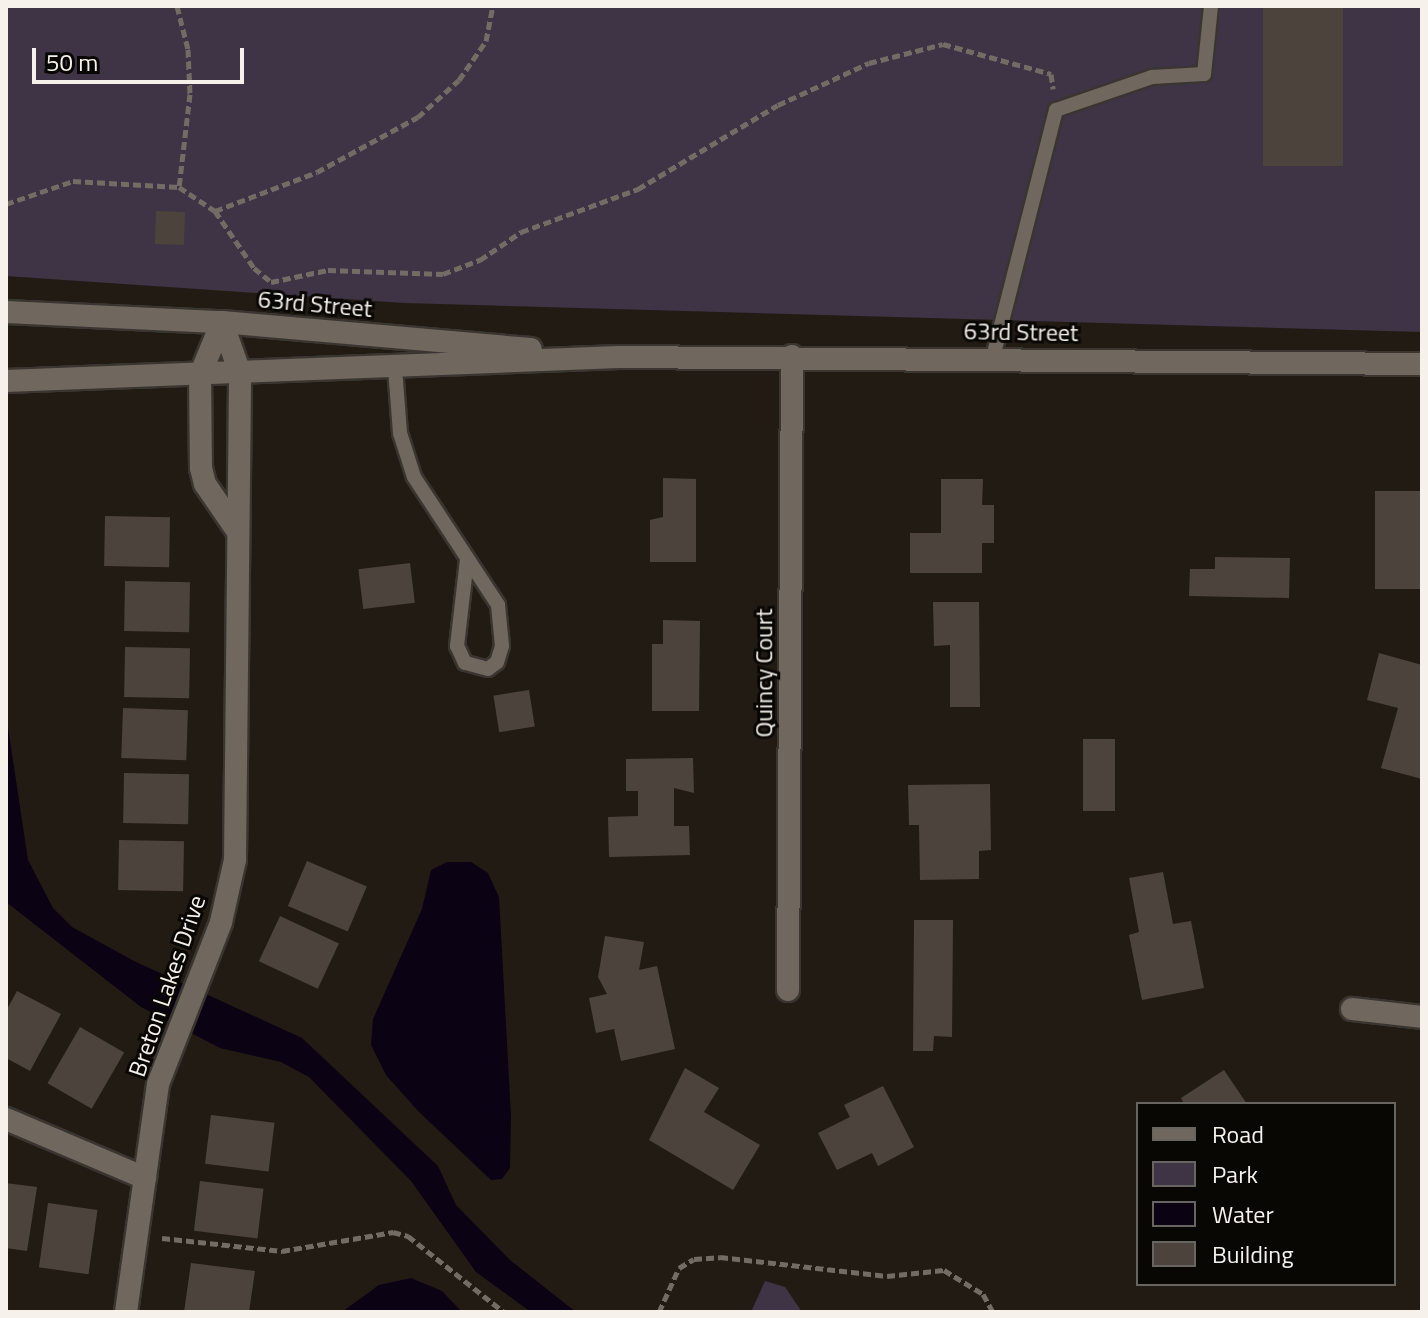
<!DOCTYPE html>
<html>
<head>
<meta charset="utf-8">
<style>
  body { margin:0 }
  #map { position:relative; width:1428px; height:1318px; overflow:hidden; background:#221b14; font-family:"Titillium Web",sans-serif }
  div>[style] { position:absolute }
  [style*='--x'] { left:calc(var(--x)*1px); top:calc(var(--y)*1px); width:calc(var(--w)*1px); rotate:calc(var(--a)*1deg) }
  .green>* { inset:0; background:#3e3446 }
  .water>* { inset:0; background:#0b0213 }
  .building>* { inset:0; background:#4c443c; transform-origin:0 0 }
  .path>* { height:5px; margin-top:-2.5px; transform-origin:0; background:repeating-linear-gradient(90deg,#726c65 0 8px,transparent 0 12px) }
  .roads { filter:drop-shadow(2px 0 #3a3531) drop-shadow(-2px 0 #3a3531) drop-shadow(0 2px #3a3531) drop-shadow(0 -2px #3a3531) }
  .service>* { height:14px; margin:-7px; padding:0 7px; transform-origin:7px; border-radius:7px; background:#70685f }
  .minor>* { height:22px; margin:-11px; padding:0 11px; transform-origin:11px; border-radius:11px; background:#70685f }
  .tertiary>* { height:22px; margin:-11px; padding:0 11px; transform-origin:11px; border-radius:11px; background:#70685f }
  span { translate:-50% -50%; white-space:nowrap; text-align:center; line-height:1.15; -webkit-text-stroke:6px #090704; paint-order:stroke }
  .street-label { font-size:24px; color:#f6f1eb }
  .frame { position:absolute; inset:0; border:8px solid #f6f1eb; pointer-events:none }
  .legend { position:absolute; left:1136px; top:1102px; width:260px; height:184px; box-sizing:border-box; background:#090704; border:2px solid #686560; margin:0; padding:10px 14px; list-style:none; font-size:24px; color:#f6f1eb }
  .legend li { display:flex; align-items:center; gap:16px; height:40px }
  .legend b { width:40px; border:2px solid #686560 }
  .scale { position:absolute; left:32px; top:48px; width:212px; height:36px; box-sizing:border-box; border:4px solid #f6f1eb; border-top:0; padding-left:10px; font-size:24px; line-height:28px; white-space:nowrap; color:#f6f1eb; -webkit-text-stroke:6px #090704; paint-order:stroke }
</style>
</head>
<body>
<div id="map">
  <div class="green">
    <div style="clip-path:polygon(6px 6px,1422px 6px,1422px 332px,404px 303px,6px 276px)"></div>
    <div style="clip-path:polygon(765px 1281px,785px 1287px,802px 1312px,751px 1312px)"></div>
  </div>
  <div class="water">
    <div style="clip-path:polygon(6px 714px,28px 860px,53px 908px,72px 927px,134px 961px,302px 1038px,438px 1166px,456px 1205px,510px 1260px,576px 1312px,531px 1312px,476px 1272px,411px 1181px,309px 1077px,281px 1062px,220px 1048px,141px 1007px,6px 902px)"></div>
    <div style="clip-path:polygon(447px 862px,471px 862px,488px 873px,499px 897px,511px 1116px,510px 1168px,502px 1179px,491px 1180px,418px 1111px,386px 1075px,371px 1045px,373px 1019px,422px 909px,431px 870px)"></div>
    <div style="clip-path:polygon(411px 1278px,442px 1291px,462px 1312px,342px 1312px,379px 1285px)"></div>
  </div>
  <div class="building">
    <div style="left:1263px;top:6px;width:80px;height:160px"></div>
    <div style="left:156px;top:211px;width:29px;height:33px;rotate:2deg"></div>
    <div style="clip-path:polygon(663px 478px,696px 479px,696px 562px,650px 562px,650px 520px,663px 517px)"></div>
    <div style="clip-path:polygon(941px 479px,983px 479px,982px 505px,994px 505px,994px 543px,982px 543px,982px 573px,910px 573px,910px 533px,941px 533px)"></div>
    <div style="left:1375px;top:491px;width:47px;height:98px"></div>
    <div style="left:105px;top:516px;width:65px;height:50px;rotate:1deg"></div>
    <div style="clip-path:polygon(1215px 557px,1290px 558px,1289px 598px,1189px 596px,1190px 569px,1215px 569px)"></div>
    <div style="left:410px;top:563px;width:40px;height:52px;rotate:83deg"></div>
    <div style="left:125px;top:581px;width:65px;height:50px;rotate:1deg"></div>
    <div style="clip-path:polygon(933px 602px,979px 602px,980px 707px,950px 707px,950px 645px,934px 646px)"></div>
    <div style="clip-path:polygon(663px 620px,700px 621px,699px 711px,652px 711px,652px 644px,663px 644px)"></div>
    <div style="left:125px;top:647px;width:65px;height:50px;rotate:1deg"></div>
    <div style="clip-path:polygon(1379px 653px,1422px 665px,1422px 779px,1381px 768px,1398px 708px,1367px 700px)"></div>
    <div style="left:529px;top:690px;width:37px;height:36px;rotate:81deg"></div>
    <div style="left:123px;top:708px;width:65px;height:50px;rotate:2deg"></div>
    <div style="left:1083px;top:739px;width:32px;height:72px"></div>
    <div style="clip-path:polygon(693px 758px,694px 793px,674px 788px,674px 826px,689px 826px,690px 855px,609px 857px,608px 817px,638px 816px,638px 791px,626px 791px,626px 759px)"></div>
    <div style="left:124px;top:773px;width:65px;height:50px;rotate:1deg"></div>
    <div style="clip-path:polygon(990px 784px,991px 850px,979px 851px,979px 879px,920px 880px,919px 825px,909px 825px,908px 785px)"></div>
    <div style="left:119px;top:840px;width:65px;height:50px;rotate:1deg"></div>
    <div style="left:307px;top:861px;width:65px;height:49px;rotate:23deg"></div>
    <div style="clip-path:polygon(1163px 872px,1173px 924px,1191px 921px,1204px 988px,1142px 1000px,1129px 935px,1139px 932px,1129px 878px)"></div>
    <div style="left:280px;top:916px;width:65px;height:50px;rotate:25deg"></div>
    <div style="clip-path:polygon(914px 920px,953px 920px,952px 1037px,934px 1036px,933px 1051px,913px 1051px)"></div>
    <div style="clip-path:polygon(605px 936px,644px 942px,639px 970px,657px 966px,675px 1049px,621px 1061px,614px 1029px,596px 1033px,589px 998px,607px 994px,598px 977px)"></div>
    <div style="clip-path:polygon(17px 991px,61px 1014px,30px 1071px,6px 1058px,6px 1011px)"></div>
    <div style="left:80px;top:1027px;width:51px;height:65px;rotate:30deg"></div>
    <div style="clip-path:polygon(685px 1068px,719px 1088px,704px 1112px,760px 1145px,733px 1190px,649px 1140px)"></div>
    <div style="clip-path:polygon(1224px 1070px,1247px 1104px,1184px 1104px,1181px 1098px)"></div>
    <div style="clip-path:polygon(883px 1086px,914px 1147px,878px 1166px,872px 1153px,837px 1170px,818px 1133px,850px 1117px,844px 1105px)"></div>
    <div style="left:211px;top:1115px;width:64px;height:49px;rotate:7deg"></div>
    <div style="left:200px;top:1181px;width:64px;height:50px;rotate:7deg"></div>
    <div style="clip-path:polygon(6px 1183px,37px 1187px,27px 1251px,6px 1248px)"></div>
    <div style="left:48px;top:1203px;width:50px;height:65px;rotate:8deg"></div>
    <div style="clip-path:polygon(191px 1263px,255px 1271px,249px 1312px,184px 1312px)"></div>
  </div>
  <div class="path">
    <div style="--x:177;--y:6;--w:44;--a:75.7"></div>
    <div style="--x:188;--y:49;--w:45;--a:87.5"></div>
    <div style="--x:190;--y:94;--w:94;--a:96.7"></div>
    <div style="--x:6;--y:204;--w:71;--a:-18.9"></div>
    <div style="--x:73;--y:181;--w:106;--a:3.2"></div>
    <div style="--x:179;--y:187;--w:43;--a:33.7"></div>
    <div style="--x:215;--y:211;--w:69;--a:55.6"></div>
    <div style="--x:254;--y:268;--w:22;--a:39"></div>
    <div style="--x:271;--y:282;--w:58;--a:-11.9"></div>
    <div style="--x:328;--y:270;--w:115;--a:2"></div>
    <div style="--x:443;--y:274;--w:40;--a:-21"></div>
    <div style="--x:480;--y:260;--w:50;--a:-34.3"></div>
    <div style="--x:521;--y:232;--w:125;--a:-20.2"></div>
    <div style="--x:638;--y:189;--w:163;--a:-31"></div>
    <div style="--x:778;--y:105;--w:100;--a:-24.8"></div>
    <div style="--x:869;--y:63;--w:76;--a:-14.4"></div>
    <div style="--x:943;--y:44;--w:112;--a:15.5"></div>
    <div style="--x:1051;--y:74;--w:15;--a:82"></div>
    <div style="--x:215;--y:211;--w:109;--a:-20.9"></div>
    <div style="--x:317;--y:172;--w:115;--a:-28.6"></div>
    <div style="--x:418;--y:117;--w:55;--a:-42.1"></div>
    <div style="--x:459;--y:80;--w:47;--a:-55.3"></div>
    <div style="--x:486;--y:41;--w:36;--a:-79"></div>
    <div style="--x:162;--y:1238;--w:121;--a:6.2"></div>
    <div style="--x:282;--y:1251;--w:113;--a:-9.7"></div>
    <div style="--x:393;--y:1232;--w:16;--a:15"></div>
    <div style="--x:408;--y:1236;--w:122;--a:38.4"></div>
    <div style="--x:659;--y:1312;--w:48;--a:-65.6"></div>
    <div style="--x:679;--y:1268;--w:17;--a:-31"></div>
    <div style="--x:694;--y:1259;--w:26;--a:-4"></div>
    <div style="--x:720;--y:1257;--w:168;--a:6.5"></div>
    <div style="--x:887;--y:1276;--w:57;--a:-6"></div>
    <div style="--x:944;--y:1270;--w:46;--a:31.6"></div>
    <div style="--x:983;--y:1294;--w:21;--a:61"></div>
  </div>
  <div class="roads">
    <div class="service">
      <div style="--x:993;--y:357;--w:255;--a:-75.7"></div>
      <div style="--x:1056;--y:110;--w:102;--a:-19"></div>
      <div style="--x:1152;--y:77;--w:52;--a:-3.3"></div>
      <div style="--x:1204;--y:74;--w:68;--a:-84.1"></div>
      <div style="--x:395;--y:368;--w:65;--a:85.6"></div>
      <div style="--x:400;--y:433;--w:46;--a:72.3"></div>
      <div style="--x:414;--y:477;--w:153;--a:56.7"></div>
      <div style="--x:498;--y:605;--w:41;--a:84.4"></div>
      <div style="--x:502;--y:646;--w:17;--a:107"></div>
      <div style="--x:497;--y:662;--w:11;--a:142"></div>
      <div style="--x:488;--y:669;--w:24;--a:-165"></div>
      <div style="--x:465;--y:663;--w:19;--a:-115"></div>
      <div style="--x:457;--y:646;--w:88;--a:-83.4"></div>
    </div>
    <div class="minor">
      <div style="--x:222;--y:322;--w:57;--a:112.5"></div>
      <div style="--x:200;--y:375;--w:93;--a:89.4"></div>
      <div style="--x:201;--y:468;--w:16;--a:76"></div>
      <div style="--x:205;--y:484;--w:58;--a:55.5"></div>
      <div style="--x:788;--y:990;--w:634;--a:-89.64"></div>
      <div style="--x:1352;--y:1009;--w:70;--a:6.5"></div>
      <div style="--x:6;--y:1119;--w:151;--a:23"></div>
      <div style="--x:126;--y:1312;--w:230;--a:-82"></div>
      <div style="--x:158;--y:1084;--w:174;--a:-68.7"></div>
      <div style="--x:221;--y:922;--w:64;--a:-77.3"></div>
      <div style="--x:235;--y:860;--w:487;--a:-89.4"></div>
      <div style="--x:240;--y:373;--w:54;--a:-109.4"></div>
    </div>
    <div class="tertiary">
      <div style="--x:6;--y:312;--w:216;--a:2.7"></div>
      <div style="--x:222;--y:322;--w:310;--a:5"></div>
      <div style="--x:6;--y:381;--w:613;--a:-2.24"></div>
      <div style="--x:619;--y:357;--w:803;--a:0.5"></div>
    </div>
  </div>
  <div class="street-label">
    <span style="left:315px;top:304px;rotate:5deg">63rd Street</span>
    <span style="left:1021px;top:332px;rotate:1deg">63rd Street</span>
    <span style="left:764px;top:673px;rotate:-90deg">Quincy Court</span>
    <span style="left:167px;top:986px;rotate:-71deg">Breton Lakes Drive</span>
  </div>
  <div class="frame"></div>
  <ul class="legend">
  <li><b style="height:10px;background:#70685f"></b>Road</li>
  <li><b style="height:22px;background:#3e3446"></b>Park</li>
  <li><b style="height:22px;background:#0b0213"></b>Water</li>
  <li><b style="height:22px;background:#4c443c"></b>Building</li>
  </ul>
  <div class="scale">50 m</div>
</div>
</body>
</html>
